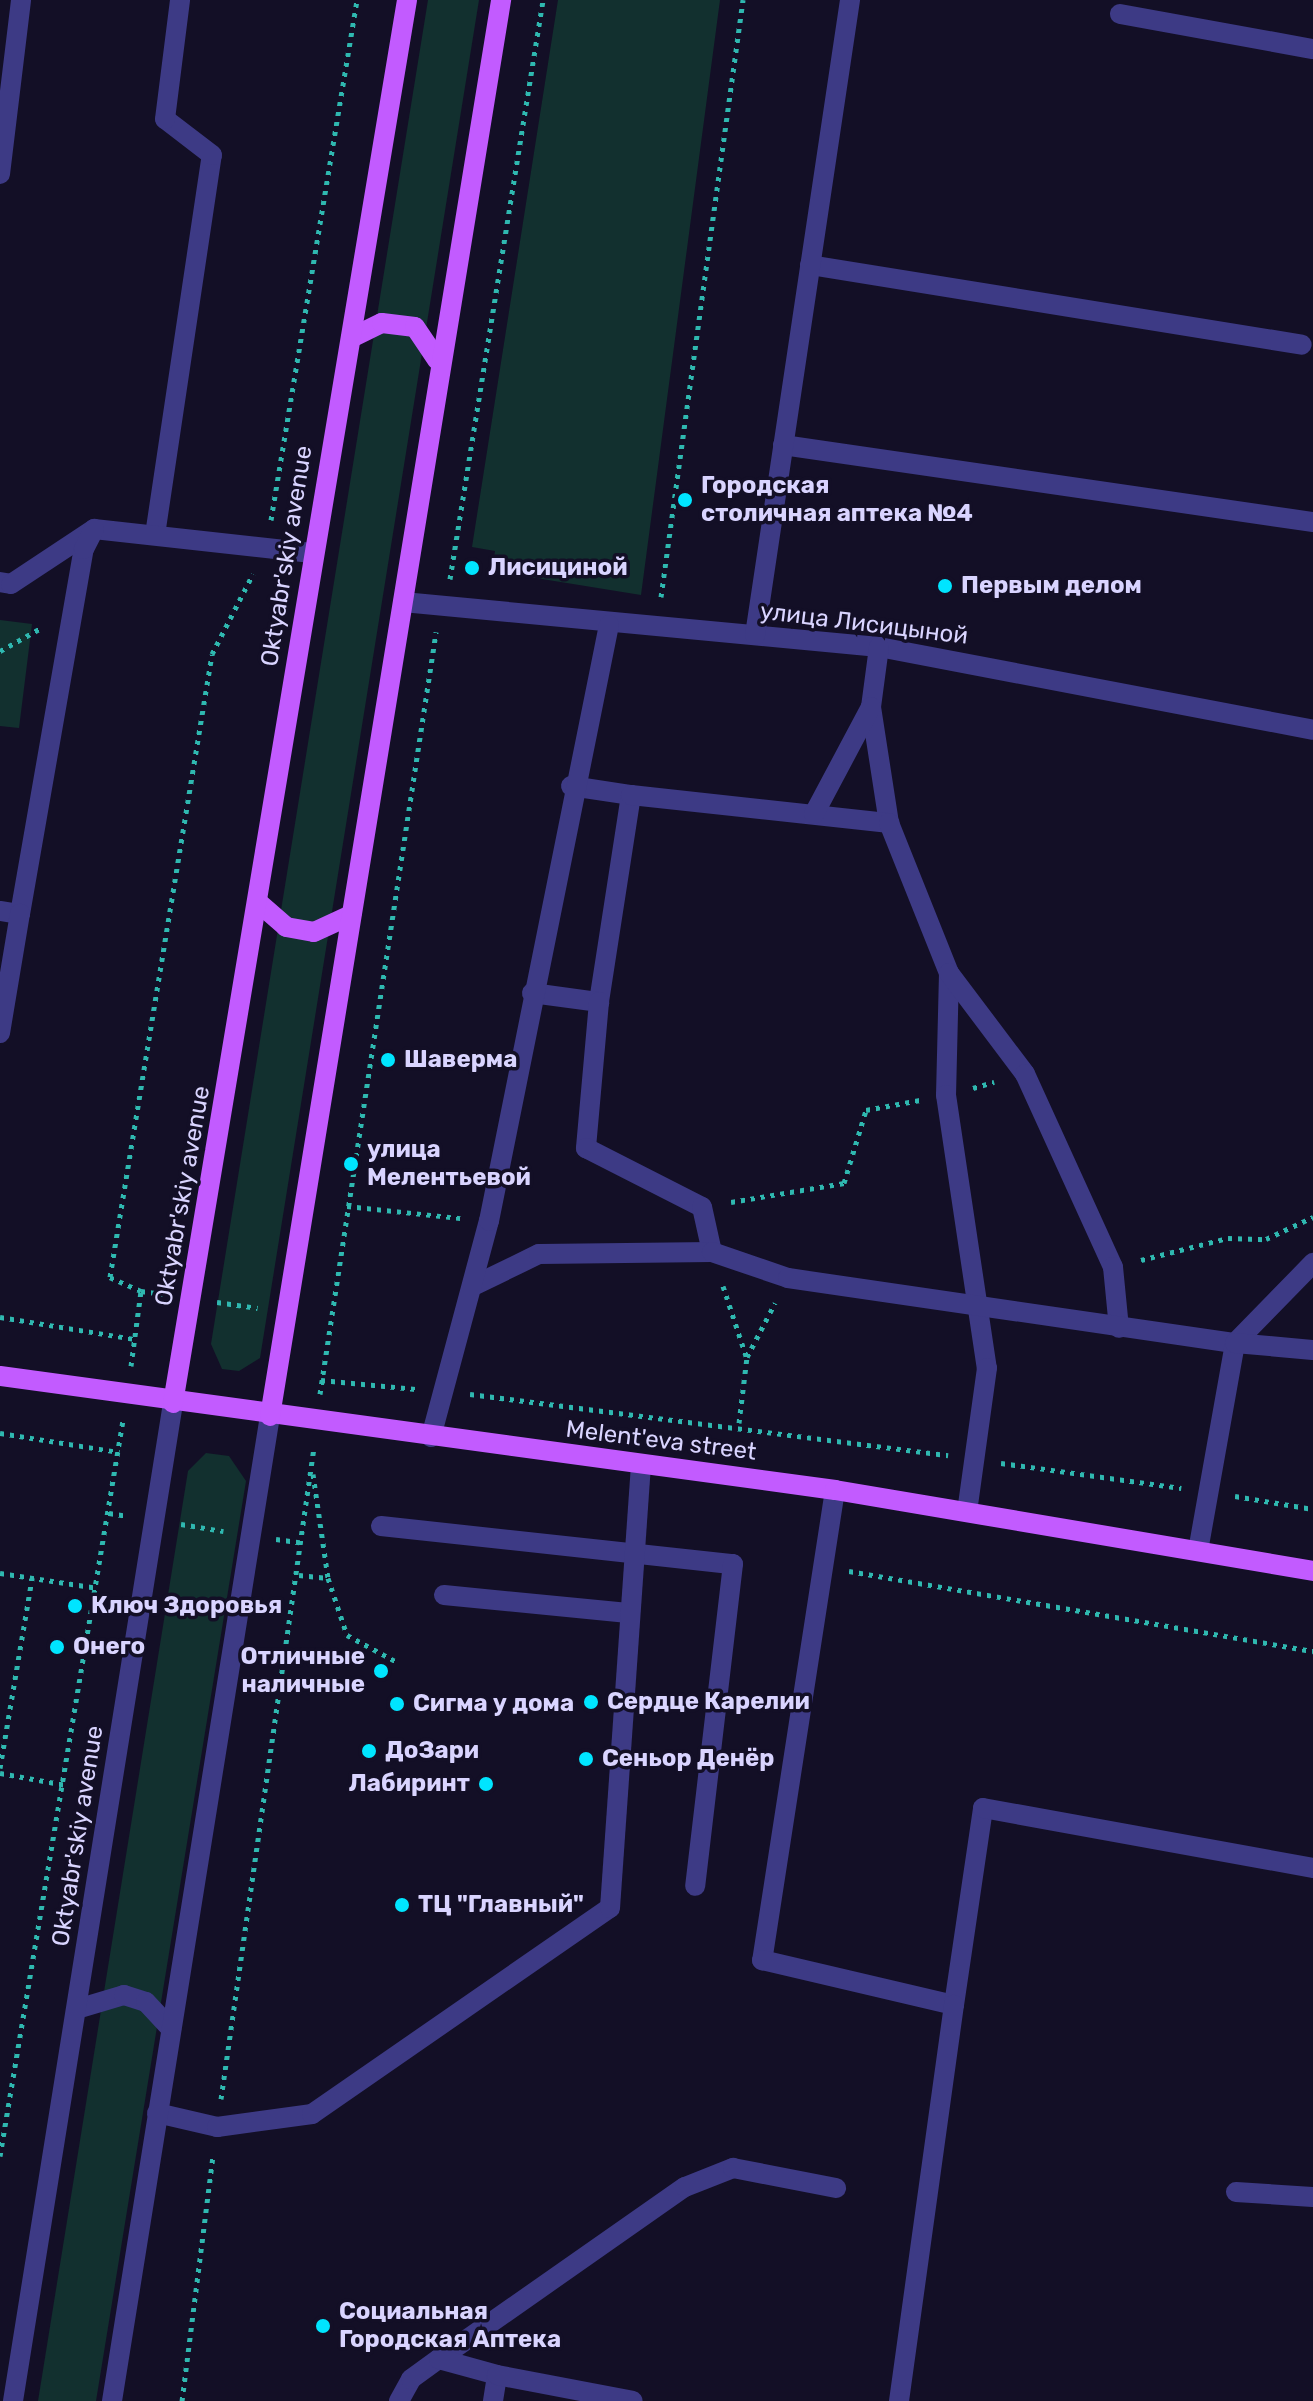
<!DOCTYPE html>
<html>
<head>
<meta charset="utf-8">
<style>
  body { margin:0 }
  #map { position:relative; width:1313px; height:2401px; overflow:hidden; background:#130f26; font-family:Rubik,sans-serif }
  div>[style] { position:absolute }
  [style*='--x'] { left:calc(var(--x)*1px); top:calc(var(--y)*1px); width:calc(var(--w)*1px); rotate:calc(var(--a)*1deg) }
  .green>* { inset:0; background:#12302f }
  .path>* { height:5px; margin-top:-2.5px; transform-origin:0; background:repeating-linear-gradient(90deg,#2fb8b0 0 4px,transparent 0 10px) }
  .minor>* { height:20px; margin:-10px; padding:0 10px; transform-origin:10px; border-radius:10px; background:#3d3a85 }
  .major>* { height:20px; margin:-10px; padding:0 10px; transform-origin:10px; border-radius:10px; background:#c25bff }
  .dots>* { width:22px; height:22px; translate:-50% -50%; box-sizing:border-box; border:4px solid #130f26; border-radius:50% }
  span { translate:-50% -50%; white-space:nowrap; text-align:center; line-height:1.15; -webkit-text-stroke:7px #130f26; paint-order:stroke }
  .poi-label { font-size:24px; color:#d9d4ff; font-weight:700 }
  .left { translate:0 -50%; text-align:left }
  .right { translate:-100% -50%; text-align:right }
  .street-label { font-size:24px; color:#d9d4ff }
</style>
</head>
<body>
<div id="map">
  <div class="green">
    <div style="clip-path:polygon(428px 0,479px 0,260px 1358px,239px 1371px,222px 1369px,211px 1344px)"></div>
    <div style="clip-path:polygon(558px 0,720px 0,641px 595px,492px 571px,495px 551px,472px 547px)"></div>
    <div style="clip-path:polygon(0 620px,32px 624px,19px 728px,0 726px)"></div>
    <div style="clip-path:polygon(206px 1453px,229px 1456px,246px 1481px,96px 2401px,38px 2401px,188px 1471px)"></div>
  </div>
  <div class="path">
    <div style="--x:271;--y:520;--w:527;--a:-80.61"></div>
    <div style="--x:450;--y:579;--w:586;--a:-80.87"></div>
    <div style="--x:661;--y:597;--w:603;--a:-82.18"></div>
    <div style="--x:0;--y:651;--w:47;--a:-29.3"></div>
    <div style="--x:973;--y:1088;--w:22;--a:-16"></div>
    <div style="--x:731;--y:1202;--w:115;--a:-9.5"></div>
    <div style="--x:844;--y:1183;--w:76;--a:-73.2"></div>
    <div style="--x:866;--y:1110;--w:55;--a:-10.5"></div>
    <div style="--x:347;--y:1206;--w:114;--a:6.1"></div>
    <div style="--x:1141;--y:1260;--w:90;--a:-14.2"></div>
    <div style="--x:1228;--y:1238;--w:38;--a:2"></div>
    <div style="--x:1266;--y:1239;--w:52;--a:-25.1"></div>
    <div style="--x:723;--y:1286;--w:74;--a:71.8"></div>
    <div style="--x:141;--y:1291;--w:22;--a:8"></div>
    <div style="--x:217;--y:1302;--w:41;--a:8.3"></div>
    <div style="--x:0;--y:1317;--w:137;--a:9.3"></div>
    <div style="--x:131;--y:1366;--w:76;--a:-82.4"></div>
    <div style="--x:141;--y:1291;--w:34;--a:-156"></div>
    <div style="--x:110;--y:1277;--w:631;--a:-80.7"></div>
    <div style="--x:212;--y:654;--w:90;--a:-62.9"></div>
    <div style="--x:321;--y:1380;--w:95;--a:5.4"></div>
    <div style="--x:320;--y:1394;--w:771;--a:-81.34"></div>
    <div style="--x:470;--y:1394;--w:482;--a:7.3"></div>
    <div style="--x:739;--y:1423;--w:66;--a:-83.1"></div>
    <div style="--x:747;--y:1357;--w:61;--a:-62.6"></div>
    <div style="--x:0;--y:1433;--w:121;--a:9.1"></div>
    <div style="--x:1001;--y:1463;--w:182;--a:7.9"></div>
    <div style="--x:313;--y:1474;--w:105;--a:81.8"></div>
    <div style="--x:328;--y:1578;--w:60;--a:71.6"></div>
    <div style="--x:347;--y:1635;--w:55;--a:28.4"></div>
    <div style="--x:1235;--y:1496;--w:79;--a:9.5"></div>
    <div style="--x:109;--y:1513;--w:19;--a:9"></div>
    <div style="--x:181;--y:1524;--w:43;--a:9.5"></div>
    <div style="--x:276;--y:1539;--w:27;--a:8"></div>
    <div style="--x:849;--y:1571;--w:471;--a:9.8"></div>
    <div style="--x:0;--y:1573;--w:99;--a:8.7"></div>
    <div style="--x:299;--y:1575;--w:29;--a:6"></div>
    <div style="--x:0;--y:1768;--w:193;--a:-80.4"></div>
    <div style="--x:0;--y:1773;--w:67;--a:10.3"></div>
    <div style="--x:221;--y:2099;--w:659;--a:-81.88"></div>
    <div style="--x:0;--y:2156;--w:746;--a:-80.51"></div>
    <div style="--x:182;--y:2401;--w:247;--a:-82.8"></div>
  </div>
  <div class="minor">
    <div style="--x:1120;--y:14;--w:196;--a:10.3"></div>
    <div style="--x:0;--y:174;--w:175;--a:-83.1"></div>
    <div style="--x:810;--y:265;--w:498;--a:9.2"></div>
    <div style="--x:783;--y:445;--w:536;--a:8.27"></div>
    <div style="--x:155;--y:535;--w:384;--a:-81.5"></div>
    <div style="--x:212;--y:155;--w:59;--a:-142.5"></div>
    <div style="--x:165;--y:119;--w:120;--a:-82.8"></div>
    <div style="--x:0;--y:582;--w:11;--a:10"></div>
    <div style="--x:11;--y:584;--w:100;--a:-33.5"></div>
    <div style="--x:94;--y:529;--w:219;--a:6.3"></div>
    <div style="--x:403;--y:602;--w:478;--a:5.4"></div>
    <div style="--x:879;--y:647;--w:442;--a:10.8"></div>
    <div style="--x:755;--y:635;--w:642;--a:-81.49"></div>
    <div style="--x:879;--y:647;--w:61;--a:97.6"></div>
    <div style="--x:871;--y:707;--w:117;--a:81.2"></div>
    <div style="--x:571;--y:786;--w:61;--a:8.5"></div>
    <div style="--x:631;--y:795;--w:209;--a:98.8"></div>
    <div style="--x:631;--y:795;--w:260;--a:6.2"></div>
    <div style="--x:889;--y:823;--w:162;--a:68.2"></div>
    <div style="--x:949;--y:973;--w:122;--a:91.4"></div>
    <div style="--x:946;--y:1095;--w:276;--a:81.5"></div>
    <div style="--x:987;--y:1368;--w:145;--a:97.9"></div>
    <div style="--x:814;--y:814;--w:121;--a:-62"></div>
    <div style="--x:0;--y:911;--w:20;--a:9"></div>
    <div style="--x:20;--y:914;--w:371;--a:-80.1"></div>
    <div style="--x:84;--y:549;--w:22;--a:-63"></div>
    <div style="--x:949;--y:973;--w:126;--a:53"></div>
    <div style="--x:1025;--y:1074;--w:212;--a:65.5"></div>
    <div style="--x:1113;--y:1267;--w:61;--a:84.4"></div>
    <div style="--x:532;--y:993;--w:68;--a:7.7"></div>
    <div style="--x:599;--y:1002;--w:147;--a:95.1"></div>
    <div style="--x:586;--y:1148;--w:130;--a:27"></div>
    <div style="--x:702;--y:1207;--w:46;--a:77.5"></div>
    <div style="--x:0;--y:1033;--w:121;--a:-80.5"></div>
    <div style="--x:473;--y:1286;--w:73;--a:-25.9"></div>
    <div style="--x:539;--y:1254;--w:173;--a:-0.7"></div>
    <div style="--x:712;--y:1252;--w:80;--a:18.9"></div>
    <div style="--x:788;--y:1278;--w:452;--a:8.3"></div>
    <div style="--x:1235;--y:1343;--w:112;--a:-45.7"></div>
    <div style="--x:431;--y:1437;--w:224;--a:-75"></div>
    <div style="--x:489;--y:1221;--w:608;--a:-78.62"></div>
    <div style="--x:835;--y:1490;--w:476;--a:98.8"></div>
    <div style="--x:762;--y:1960;--w:197;--a:13.2"></div>
    <div style="--x:954;--y:2005;--w:199;--a:-81.6"></div>
    <div style="--x:983;--y:1808;--w:335;--a:10.3"></div>
    <div style="--x:381;--y:1526;--w:354;--a:6.2"></div>
    <div style="--x:733;--y:1564;--w:324;--a:96.7"></div>
    <div style="--x:1198;--y:1551;--w:211;--a:-79.9"></div>
    <div style="--x:1235;--y:1343;--w:78;--a:5.1"></div>
    <div style="--x:444;--y:1595;--w:185;--a:5.6"></div>
    <div style="--x:77;--y:2009;--w:49;--a:-16.6"></div>
    <div style="--x:124;--y:1995;--w:23;--a:18"></div>
    <div style="--x:146;--y:2002;--w:37;--a:47"></div>
    <div style="--x:157;--y:2113;--w:62;--a:13.1"></div>
    <div style="--x:217;--y:2127;--w:96;--a:-7.8"></div>
    <div style="--x:312;--y:2114;--w:362;--a:-34.7"></div>
    <div style="--x:610;--y:1908;--w:444;--a:-86"></div>
    <div style="--x:1236;--y:2192;--w:77;--a:3.7"></div>
    <div style="--x:439;--y:2359;--w:300;--a:-35"></div>
    <div style="--x:685;--y:2187;--w:52;--a:-21.6"></div>
    <div style="--x:733;--y:2168;--w:105;--a:11"></div>
    <div style="--x:13;--y:2401;--w:1011;--a:-80.89"></div>
    <div style="--x:112;--y:2401;--w:998;--a:-80.89"></div>
    <div style="--x:399;--y:2401;--w:25;--a:-61"></div>
    <div style="--x:411;--y:2379;--w:34;--a:-36"></div>
    <div style="--x:439;--y:2359;--w:60;--a:15.4"></div>
    <div style="--x:493;--y:2401;--w:26;--a:-81"></div>
    <div style="--x:497;--y:2375;--w:138;--a:10.8"></div>
    <div style="--x:899;--y:2401;--w:400;--a:-82.1"></div>
  </div>
  <div class="major">
    <div style="--x:351;--y:338;--w:34;--a:-26"></div>
    <div style="--x:382;--y:323;--w:33;--a:7"></div>
    <div style="--x:415;--y:327;--w:40;--a:56"></div>
    <div style="--x:260;--y:904;--w:35;--a:41"></div>
    <div style="--x:286;--y:927;--w:28;--a:10"></div>
    <div style="--x:314;--y:932;--w:41;--a:-24.7"></div>
    <div style="--x:0;--y:1376;--w:843;--a:7.77"></div>
    <div style="--x:835;--y:1490;--w:485;--a:9.6"></div>
    <div style="--x:173;--y:1403;--w:1422;--a:-80.53"></div>
    <div style="--x:270;--y:1416;--w:1435;--a:-80.73"></div>
  </div>
  <div class="dots">
    <div style="left:685px;top:500px;background:#00e5ff"></div>
    <div style="left:472px;top:568px;background:#00e5ff"></div>
    <div style="left:945px;top:586px;background:#00e5ff"></div>
    <div style="left:388px;top:1060px;background:#00e5ff"></div>
    <div style="left:351px;top:1164px;background:#00e5ff"></div>
    <div style="left:75px;top:1606px;background:#00e5ff"></div>
    <div style="left:57px;top:1647px;background:#00e5ff"></div>
    <div style="left:381px;top:1671px;background:#00e5ff"></div>
    <div style="left:591px;top:1702px;background:#00e5ff"></div>
    <div style="left:397px;top:1704px;background:#00e5ff"></div>
    <div style="left:369px;top:1751px;background:#00e5ff"></div>
    <div style="left:586px;top:1759px;background:#00e5ff"></div>
    <div style="left:486px;top:1784px;background:#00e5ff"></div>
    <div style="left:402px;top:1905px;background:#00e5ff"></div>
    <div style="left:323px;top:2326px;background:#00e5ff"></div>
  </div>
  <div class="poi-label">
    <span class="left" style="left:701px;top:500px">Городская<br>столичная аптека №4</span>
    <span class="left" style="left:488px;top:568px">Лисициной</span>
    <span class="left" style="left:961px;top:586px">Первым делом</span>
    <span class="left" style="left:404px;top:1060px">Шаверма</span>
    <span class="left" style="left:367px;top:1164px">улица<br>Мелентьевой</span>
    <span class="left" style="left:91px;top:1606px">Ключ Здоровья</span>
    <span class="left" style="left:73px;top:1647px">Онего</span>
    <span class="right" style="left:365px;top:1671px">Отличные<br>наличные</span>
    <span class="left" style="left:607px;top:1702px">Сердце Карелии</span>
    <span class="left" style="left:413px;top:1704px">Сигма у дома</span>
    <span class="left" style="left:385px;top:1751px">ДоЗари</span>
    <span class="left" style="left:602px;top:1759px">Сеньор Денёр</span>
    <span class="right" style="left:470px;top:1784px">Лабиринт</span>
    <span class="left" style="left:418px;top:1905px">ТЦ "Главный"</span>
    <span class="left" style="left:339px;top:2326px">Социальная<br>Городская Аптека</span>
  </div>
  <div class="street-label">
    <span style="left:287px;top:556px;rotate:-81deg">Oktyabr'skiy avenue</span>
    <span style="left:864px;top:624px;rotate:7deg">улица Лисицыной</span>
    <span style="left:183px;top:1196px;rotate:-80deg">Oktyabr'skiy avenue</span>
    <span style="left:661px;top:1441px;rotate:7deg">Melent'eva street</span>
    <span style="left:78px;top:1836px;rotate:-81deg">Oktyabr'skiy avenue</span>
  </div>
</div>
</body>
</html>
